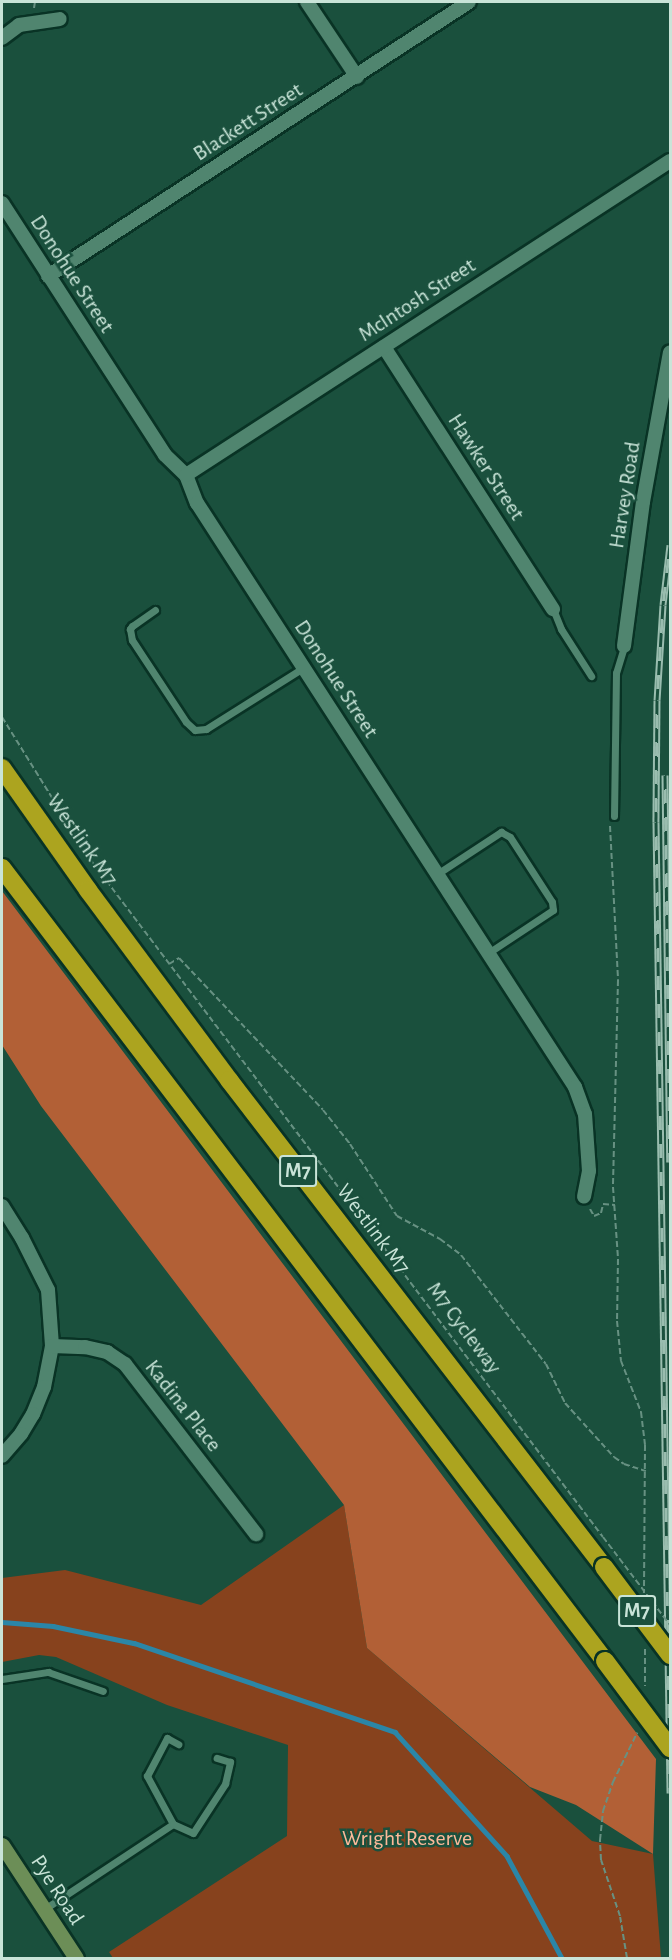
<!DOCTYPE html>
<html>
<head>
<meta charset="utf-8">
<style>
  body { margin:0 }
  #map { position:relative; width:672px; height:1960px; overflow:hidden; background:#1a503d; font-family:"Alegreya Sans",sans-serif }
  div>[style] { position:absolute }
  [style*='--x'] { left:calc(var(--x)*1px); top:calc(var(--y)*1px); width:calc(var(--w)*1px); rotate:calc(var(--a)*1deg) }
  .green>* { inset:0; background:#87421d }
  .forest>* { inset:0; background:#b26036 }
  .stream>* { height:4.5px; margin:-2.25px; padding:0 2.25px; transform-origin:2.25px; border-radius:2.25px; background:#2b86a7 }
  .path>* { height:2px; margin-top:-1px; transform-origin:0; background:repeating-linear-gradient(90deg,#679182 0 6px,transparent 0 9px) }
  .roads { filter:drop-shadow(2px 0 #093325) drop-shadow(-2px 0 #093325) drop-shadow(0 2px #093325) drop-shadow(0 -2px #093325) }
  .lane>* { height:7px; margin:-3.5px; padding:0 3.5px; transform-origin:3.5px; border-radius:3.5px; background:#50856f }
  .street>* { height:14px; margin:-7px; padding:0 7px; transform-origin:7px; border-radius:7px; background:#50856f }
  .secondary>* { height:15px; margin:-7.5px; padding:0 7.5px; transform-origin:7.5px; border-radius:7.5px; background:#6c8e57 }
  .highway>* { height:18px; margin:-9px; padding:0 9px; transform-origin:9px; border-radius:9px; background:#aca41f }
  .rail>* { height:7px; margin-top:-3.5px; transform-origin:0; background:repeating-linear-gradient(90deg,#1a503d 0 14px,#9abdaf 0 28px); box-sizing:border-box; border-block:2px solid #9abdaf }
  .path-bridge>* { height:2px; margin-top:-1px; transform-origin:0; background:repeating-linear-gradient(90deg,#679182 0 6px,transparent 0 9px) }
  .bridges { filter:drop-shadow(2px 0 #093325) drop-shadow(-2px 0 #093325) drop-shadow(0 2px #093325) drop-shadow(0 -2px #093325) }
  .highway-bridge>* { height:18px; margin:-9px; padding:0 9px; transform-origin:9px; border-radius:9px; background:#aca41f }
  span { translate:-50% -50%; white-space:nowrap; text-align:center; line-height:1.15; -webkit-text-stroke:5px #1a503d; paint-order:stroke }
  .shield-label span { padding:2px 4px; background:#1a503d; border:2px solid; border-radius:4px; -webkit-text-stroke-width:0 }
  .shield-label { font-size:21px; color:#c9e4d8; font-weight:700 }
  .street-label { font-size:22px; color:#c9e4d8 }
  .park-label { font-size:22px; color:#fdb999 }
  .frame { position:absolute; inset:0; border:3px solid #c9e4d8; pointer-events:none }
</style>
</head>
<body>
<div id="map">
  <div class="green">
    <div style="clip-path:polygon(344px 1505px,367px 1648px,592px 1841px,653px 1854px,661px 1958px,113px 1958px,109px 1952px,287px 1836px,288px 1745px,167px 1705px,56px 1657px,39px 1655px,2px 1662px,2px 1578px,65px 1570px,201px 1605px)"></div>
  </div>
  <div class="forest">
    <div style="clip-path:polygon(2px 891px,656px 1759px,653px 1854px,576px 1805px,530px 1787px,367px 1648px,344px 1505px,41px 1106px,2px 1045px)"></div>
  </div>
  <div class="stream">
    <div style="--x:2;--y:1622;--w:51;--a:4.5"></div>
    <div style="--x:53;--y:1626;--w:83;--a:11.9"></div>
    <div style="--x:134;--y:1643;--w:276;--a:18.8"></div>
    <div style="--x:395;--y:1732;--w:167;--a:47.9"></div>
    <div style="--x:507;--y:1856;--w:116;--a:61.7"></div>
  </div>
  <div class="path">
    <div style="--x:34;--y:8;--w:6;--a:-81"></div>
    <div style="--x:2;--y:717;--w:167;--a:58.2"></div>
    <div style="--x:90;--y:859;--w:850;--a:52.89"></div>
    <div style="--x:610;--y:826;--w:154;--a:87"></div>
    <div style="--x:618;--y:980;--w:207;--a:91.4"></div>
    <div style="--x:613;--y:1187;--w:72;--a:86"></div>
    <div style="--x:618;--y:1259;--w:62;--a:90.9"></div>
    <div style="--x:617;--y:1321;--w:40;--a:84.3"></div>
    <div style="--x:621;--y:1361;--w:55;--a:68.6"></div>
    <div style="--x:641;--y:1412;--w:33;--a:83"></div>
    <div style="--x:645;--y:1445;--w:148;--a:90.4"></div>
    <div style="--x:169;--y:964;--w:12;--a:-31"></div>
    <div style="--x:179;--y:958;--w:209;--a:46.5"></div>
    <div style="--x:323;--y:1110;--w:43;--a:51.5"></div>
    <div style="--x:350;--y:1144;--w:86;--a:56.9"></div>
    <div style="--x:397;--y:1216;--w:49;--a:28.1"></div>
    <div style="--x:440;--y:1239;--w:26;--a:37"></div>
    <div style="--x:461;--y:1255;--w:138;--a:52.1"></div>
    <div style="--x:546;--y:1364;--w:43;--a:64"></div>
    <div style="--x:565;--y:1403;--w:73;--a:47.8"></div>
    <div style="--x:614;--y:1457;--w:12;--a:35"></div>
    <div style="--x:624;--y:1464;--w:23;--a:18"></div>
    <div style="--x:590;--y:1209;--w:8;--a:60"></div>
    <div style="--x:594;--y:1216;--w:8;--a:-23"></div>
    <div style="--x:601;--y:1213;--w:9;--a:-77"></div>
    <div style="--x:603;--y:1204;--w:12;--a:5"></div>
    <div style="--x:645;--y:1649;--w:37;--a:90"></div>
    <div style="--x:627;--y:1958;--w:43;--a:-99.5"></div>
    <div style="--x:620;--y:1916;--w:59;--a:-108.7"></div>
    <div style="--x:601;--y:1860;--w:20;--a:-93"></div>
    <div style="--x:600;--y:1840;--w:29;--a:-84"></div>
    <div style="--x:603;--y:1811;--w:31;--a:-71"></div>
    <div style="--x:613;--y:1782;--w:55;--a:-63.9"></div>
  </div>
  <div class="roads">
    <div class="lane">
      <div style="--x:553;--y:609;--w:22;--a:68"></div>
      <div style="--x:561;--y:629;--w:56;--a:57.4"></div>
      <div style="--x:155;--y:610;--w:28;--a:145"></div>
      <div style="--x:132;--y:626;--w:4;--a:124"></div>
      <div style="--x:130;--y:629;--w:11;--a:80"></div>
      <div style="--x:132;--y:640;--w:98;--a:56.6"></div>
      <div style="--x:186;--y:722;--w:12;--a:42"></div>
      <div style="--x:195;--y:730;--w:11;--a:-5"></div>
      <div style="--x:206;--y:729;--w:115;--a:-32.2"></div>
      <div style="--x:614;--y:816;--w:143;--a:-89.2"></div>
      <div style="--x:616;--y:673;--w:28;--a:-73"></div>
      <div style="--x:437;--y:874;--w:77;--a:-33.3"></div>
      <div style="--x:501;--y:832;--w:10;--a:29"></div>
      <div style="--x:510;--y:837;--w:77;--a:57.1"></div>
      <div style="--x:552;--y:902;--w:8;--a:83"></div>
      <div style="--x:553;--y:910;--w:78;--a:146.5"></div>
      <div style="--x:2;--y:1679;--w:47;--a:-8.7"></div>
      <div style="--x:48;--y:1672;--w:58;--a:19.1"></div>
      <div style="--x:173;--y:1824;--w:55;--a:-118.4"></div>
      <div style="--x:147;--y:1776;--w:43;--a:-62.2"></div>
      <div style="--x:167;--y:1738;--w:13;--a:29"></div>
      <div style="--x:43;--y:1910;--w:156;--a:-33.5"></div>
      <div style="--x:173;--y:1824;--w:22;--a:24"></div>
      <div style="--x:193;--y:1833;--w:59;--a:-56.9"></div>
      <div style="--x:225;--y:1784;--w:23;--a:-77"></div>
      <div style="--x:230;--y:1762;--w:14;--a:-163"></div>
    </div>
    <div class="street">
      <div style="--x:307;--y:2;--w:90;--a:56.3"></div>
      <div style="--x:2;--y:38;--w:21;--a:-37"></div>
      <div style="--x:19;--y:25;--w:41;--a:-8.3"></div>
      <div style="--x:2;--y:203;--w:300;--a:57.1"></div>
      <div style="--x:165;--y:455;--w:29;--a:44"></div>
      <div style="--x:186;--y:475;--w:30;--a:69"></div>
      <div style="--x:197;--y:503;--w:696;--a:57.09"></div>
      <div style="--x:575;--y:1087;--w:29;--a:70"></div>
      <div style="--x:585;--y:1114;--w:57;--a:86"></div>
      <div style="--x:589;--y:1171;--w:26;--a:101"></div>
      <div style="--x:48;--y:276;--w:502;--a:-33.06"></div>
      <div style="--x:384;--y:347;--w:312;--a:57.2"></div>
      <div style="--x:186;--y:475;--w:577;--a:-32.97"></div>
      <div style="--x:624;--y:646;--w:145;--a:-82.5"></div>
      <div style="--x:643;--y:502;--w:152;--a:-79.8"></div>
      <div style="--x:2;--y:1206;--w:38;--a:58"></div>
      <div style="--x:22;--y:1238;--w:58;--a:63.4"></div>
      <div style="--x:48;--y:1290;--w:56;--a:85.9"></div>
      <div style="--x:52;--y:1346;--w:42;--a:101"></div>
      <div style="--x:44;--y:1387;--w:29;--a:112"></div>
      <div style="--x:33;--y:1414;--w:23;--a:121"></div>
      <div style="--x:21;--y:1434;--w:29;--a:131"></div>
      <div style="--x:52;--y:1346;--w:33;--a:2"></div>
      <div style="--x:85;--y:1347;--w:23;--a:13"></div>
      <div style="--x:107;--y:1352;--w:22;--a:34"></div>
      <div style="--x:125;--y:1364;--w:215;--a:52.4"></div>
    </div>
    <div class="secondary">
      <div style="--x:2;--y:1845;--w:135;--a:56.8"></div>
    </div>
    <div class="highway">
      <div style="--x:2;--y:768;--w:149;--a:54.8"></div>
      <div style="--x:88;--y:890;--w:237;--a:53.4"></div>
      <div style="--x:229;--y:1080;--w:615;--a:52.4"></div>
      <div style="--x:2;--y:868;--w:996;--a:52.75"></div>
    </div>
  </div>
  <div class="rail">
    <div style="--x:670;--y:545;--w:60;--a:96.7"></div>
    <div style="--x:663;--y:605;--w:95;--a:93.6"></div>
    <div style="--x:657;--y:700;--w:122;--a:90.5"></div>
    <div style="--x:656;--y:822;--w:971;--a:89.17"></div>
    <div style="--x:665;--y:775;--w:387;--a:89.3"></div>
  </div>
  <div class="path-bridge">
    <div style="--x:603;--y:1537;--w:111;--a:52.7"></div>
  </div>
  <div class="bridges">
    <div class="highway-bridge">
      <div style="--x:604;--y:1567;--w:110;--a:53.1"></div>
      <div style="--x:605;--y:1661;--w:109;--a:53.2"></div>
    </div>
  </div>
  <div class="shield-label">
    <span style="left:298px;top:1171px">M7</span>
    <span style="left:637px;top:1611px">M7</span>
  </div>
  <div class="street-label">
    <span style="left:248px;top:122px;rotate:-33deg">Blackett Street</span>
    <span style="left:72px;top:274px;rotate:57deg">Donohue Street</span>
    <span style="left:417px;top:300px;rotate:-33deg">McIntosh Street</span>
    <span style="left:486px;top:467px;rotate:57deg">Hawker Street</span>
    <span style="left:625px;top:495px;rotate:-81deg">Harvey Road</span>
    <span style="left:336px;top:679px;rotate:57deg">Donohue Street</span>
    <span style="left:82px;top:840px;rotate:55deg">Westlink M7</span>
    <span style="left:373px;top:1229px;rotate:53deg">Westlink M7</span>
    <span style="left:464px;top:1328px;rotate:53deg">M7 Cycleway</span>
    <span style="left:183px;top:1406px;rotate:52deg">Kadina Place</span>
    <span style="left:57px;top:1890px;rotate:57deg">Pye Road</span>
  </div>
  <div class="park-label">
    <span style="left:407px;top:1839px">Wright Reserve</span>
  </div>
  <div class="frame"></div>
</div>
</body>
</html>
